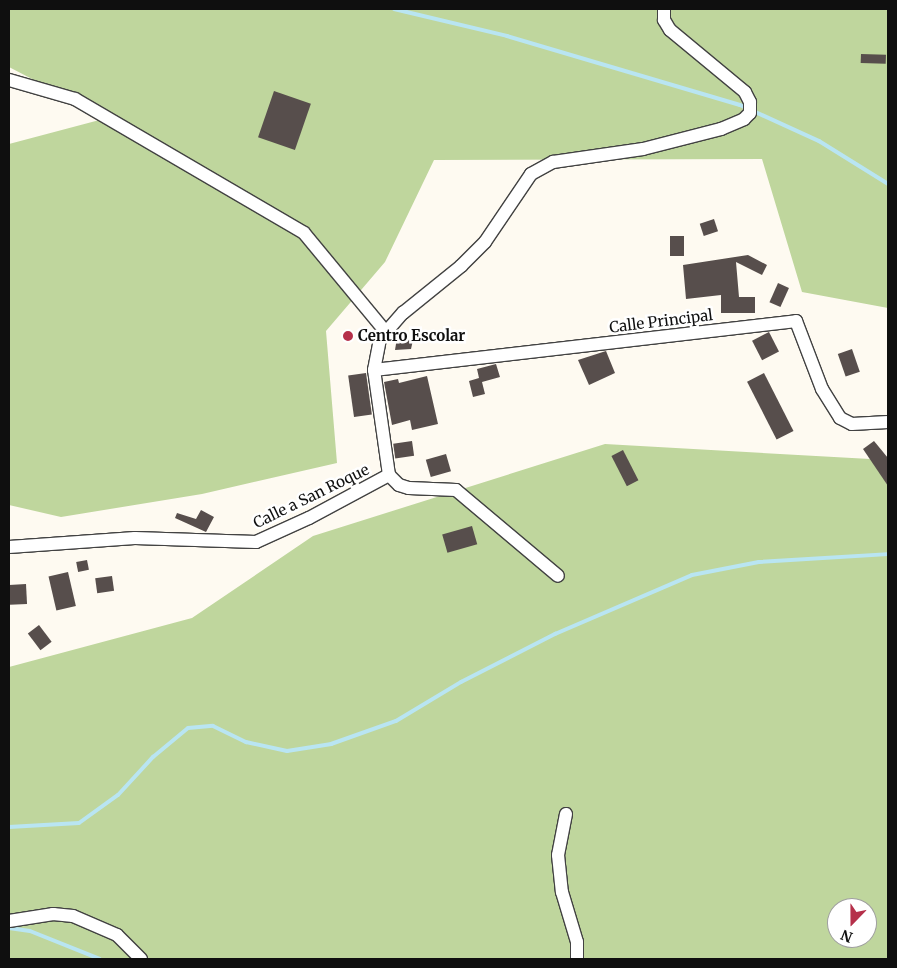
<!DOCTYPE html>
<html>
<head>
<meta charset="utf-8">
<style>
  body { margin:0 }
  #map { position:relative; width:897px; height:968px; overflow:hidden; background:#fefaf1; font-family:Merriweather,serif }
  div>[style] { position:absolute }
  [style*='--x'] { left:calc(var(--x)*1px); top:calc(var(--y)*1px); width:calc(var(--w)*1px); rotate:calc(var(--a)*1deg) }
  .forest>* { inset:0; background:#bfd69d }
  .stream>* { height:4px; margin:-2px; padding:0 2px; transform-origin:2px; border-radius:2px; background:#b9e5f2 }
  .building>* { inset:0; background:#574e4c; transform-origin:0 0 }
  .roads { filter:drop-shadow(1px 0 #424242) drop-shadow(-1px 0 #424242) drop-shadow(0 1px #424242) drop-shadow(0 -1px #424242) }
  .minor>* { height:12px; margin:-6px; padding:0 6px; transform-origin:6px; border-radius:6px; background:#fff }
  .dots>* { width:14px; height:14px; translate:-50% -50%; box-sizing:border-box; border:2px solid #fff; border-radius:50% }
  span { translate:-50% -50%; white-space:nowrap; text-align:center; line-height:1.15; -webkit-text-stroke:5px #fff; paint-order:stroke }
  .street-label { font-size:15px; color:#0f0f0f }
  .poi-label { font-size:15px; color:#0f0f0f; font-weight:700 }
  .left { translate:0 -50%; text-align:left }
  .frame { position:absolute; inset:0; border:10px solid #0f0f0f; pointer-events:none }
  .north { position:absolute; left:827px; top:898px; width:50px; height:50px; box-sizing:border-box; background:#fff; border:1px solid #9f9f9f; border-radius:50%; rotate:202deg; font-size:14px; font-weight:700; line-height:20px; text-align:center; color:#0f0f0f }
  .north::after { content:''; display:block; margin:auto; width:18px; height:22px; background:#b5304a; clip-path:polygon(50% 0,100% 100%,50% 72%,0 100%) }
</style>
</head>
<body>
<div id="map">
  <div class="forest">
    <div style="clip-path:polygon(9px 9px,888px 9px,888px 308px,802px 292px,762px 159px,434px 160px,385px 262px,326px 331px,337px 463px,202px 494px,61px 517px,9px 505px,9px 144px,107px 118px,9px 67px)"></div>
    <div style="clip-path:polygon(evenodd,605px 444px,888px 460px,888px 959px,9px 959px,9px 667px,192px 618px,313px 536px,605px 444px,837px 908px,867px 908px,867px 938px,837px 938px,837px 908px)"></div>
  </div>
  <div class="stream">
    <div style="--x:394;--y:9;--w:116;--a:13.4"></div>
    <div style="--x:507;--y:36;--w:243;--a:16.5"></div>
    <div style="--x:740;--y:105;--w:87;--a:24.5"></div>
    <div style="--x:819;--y:141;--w:81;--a:31.9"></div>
    <div style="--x:9;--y:827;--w:70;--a:-3.3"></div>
    <div style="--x:79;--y:823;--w:48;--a:-35.7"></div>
    <div style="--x:118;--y:795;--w:52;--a:-47.4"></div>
    <div style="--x:153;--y:757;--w:45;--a:-39.6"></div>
    <div style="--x:188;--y:728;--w:25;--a:-5"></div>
    <div style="--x:213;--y:726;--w:37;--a:26"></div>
    <div style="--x:246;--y:742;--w:42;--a:12.4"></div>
    <div style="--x:287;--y:751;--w:45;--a:-9"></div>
    <div style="--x:331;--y:744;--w:69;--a:-19.5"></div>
    <div style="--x:396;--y:721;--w:76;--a:-31"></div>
    <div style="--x:461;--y:682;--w:106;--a:-27.1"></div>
    <div style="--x:555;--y:634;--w:149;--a:-23.3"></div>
    <div style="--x:692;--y:575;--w:68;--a:-11"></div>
    <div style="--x:759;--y:562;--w:129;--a:-3.5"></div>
    <div style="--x:9;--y:928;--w:21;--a:8"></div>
    <div style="--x:30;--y:931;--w:75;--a:21.8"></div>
  </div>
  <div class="building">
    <div style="left:861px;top:54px;width:25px;height:9px;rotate:2deg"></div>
    <div style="left:274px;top:91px;width:39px;height:49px;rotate:19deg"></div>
    <div style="left:714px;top:219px;width:13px;height:15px;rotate:72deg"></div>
    <div style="left:670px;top:236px;width:14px;height:20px"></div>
    <div style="clip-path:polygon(748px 255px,767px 265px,762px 275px,736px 262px,739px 297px,755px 297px,755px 313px,721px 313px,721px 295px,686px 299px,683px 265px)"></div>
    <div style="left:778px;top:283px;width:12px;height:21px;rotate:24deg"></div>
    <div style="left:769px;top:332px;width:22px;height:19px;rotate:63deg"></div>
    <div style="clip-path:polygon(397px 338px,413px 340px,411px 349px,395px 350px)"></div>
    <div style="left:852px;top:349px;width:24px;height:15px;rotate:71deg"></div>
    <div style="clip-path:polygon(606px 351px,615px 373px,589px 385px,578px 360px)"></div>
    <div style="clip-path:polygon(496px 364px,500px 377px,482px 382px,485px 394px,473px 397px,469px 381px,479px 378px,477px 369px)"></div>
    <div style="left:366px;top:373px;width:42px;height:18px;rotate:82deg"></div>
    <div style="left:764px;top:373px;width:65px;height:19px;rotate:63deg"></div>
    <div style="clip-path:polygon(427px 376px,438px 424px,412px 430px,410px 420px,392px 425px,384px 382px,398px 379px,399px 383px)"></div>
    <div style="left:412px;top:441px;width:15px;height:19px;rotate:82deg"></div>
    <div style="clip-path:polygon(874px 441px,888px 458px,888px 486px,863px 449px)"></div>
    <div style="left:623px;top:450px;width:34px;height:13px;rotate:63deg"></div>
    <div style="left:446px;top:454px;width:18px;height:21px;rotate:74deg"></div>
    <div style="clip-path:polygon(201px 510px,214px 517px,206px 532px,175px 518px,177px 513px,196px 519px)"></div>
    <div style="left:472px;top:526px;width:19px;height:31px;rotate:74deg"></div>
    <div style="left:87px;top:560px;width:10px;height:11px;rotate:79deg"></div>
    <div style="left:68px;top:572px;width:35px;height:20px;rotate:77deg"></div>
    <div style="left:112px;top:576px;width:15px;height:17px;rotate:82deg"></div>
    <div style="left:26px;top:584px;width:20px;height:17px;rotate:87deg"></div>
    <div style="left:39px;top:625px;width:21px;height:14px;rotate:53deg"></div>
  </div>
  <div class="roads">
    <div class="minor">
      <div style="--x:9;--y:80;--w:69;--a:16.1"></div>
      <div style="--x:75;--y:99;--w:265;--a:30.3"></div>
      <div style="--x:304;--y:233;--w:127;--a:50.4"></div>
      <div style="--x:374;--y:370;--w:425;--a:-6.6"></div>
      <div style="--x:796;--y:321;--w:73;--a:69.1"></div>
      <div style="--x:822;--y:389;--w:34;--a:58"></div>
      <div style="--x:840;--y:418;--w:13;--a:27"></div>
      <div style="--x:852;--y:424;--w:36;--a:-3"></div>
      <div style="--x:389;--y:475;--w:14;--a:45"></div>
      <div style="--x:399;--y:485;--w:10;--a:17"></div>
      <div style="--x:409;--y:488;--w:47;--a:2.4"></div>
      <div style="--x:456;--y:490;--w:133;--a:40.1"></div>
      <div style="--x:9;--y:547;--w:126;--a:-4.1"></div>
      <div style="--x:135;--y:538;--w:121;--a:1.9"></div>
      <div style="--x:256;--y:542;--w:58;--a:-24.4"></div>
      <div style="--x:309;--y:518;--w:91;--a:-28.3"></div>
      <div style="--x:389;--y:475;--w:106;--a:-98.1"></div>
      <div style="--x:374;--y:370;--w:32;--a:-79"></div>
      <div style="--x:380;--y:339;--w:35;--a:-49"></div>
      <div style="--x:403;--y:313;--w:75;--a:-39"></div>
      <div style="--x:461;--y:266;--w:34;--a:-45"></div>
      <div style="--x:485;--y:242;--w:82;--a:-55.9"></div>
      <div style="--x:531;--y:174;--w:25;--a:-29"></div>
      <div style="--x:553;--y:162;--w:91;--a:-8.2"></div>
      <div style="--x:643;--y:149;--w:81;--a:-14.4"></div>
      <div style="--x:721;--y:129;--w:25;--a:-23"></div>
      <div style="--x:744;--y:119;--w:8;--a:-45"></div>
      <div style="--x:750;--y:113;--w:11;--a:-90"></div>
      <div style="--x:750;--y:102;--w:11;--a:-117"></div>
      <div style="--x:745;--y:92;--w:97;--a:-140.4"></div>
      <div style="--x:670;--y:30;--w:12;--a:-121"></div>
      <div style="--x:664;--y:20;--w:11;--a:-90"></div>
      <div style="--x:566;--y:814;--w:42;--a:101"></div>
      <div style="--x:558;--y:855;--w:37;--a:84"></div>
      <div style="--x:562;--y:892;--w:52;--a:73.3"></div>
      <div style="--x:577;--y:942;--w:17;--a:90"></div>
      <div style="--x:9;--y:921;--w:45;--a:-9"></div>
      <div style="--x:53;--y:914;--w:20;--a:6"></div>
      <div style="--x:73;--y:916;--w:48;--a:23.4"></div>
      <div style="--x:117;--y:935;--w:34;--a:45"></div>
    </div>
  </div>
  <div class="dots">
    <div style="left:348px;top:336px;background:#b5304a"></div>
  </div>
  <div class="street-label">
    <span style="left:661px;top:321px;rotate:-7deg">Calle Principal</span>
    <span style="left:311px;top:496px;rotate:-26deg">Calle a San Roque</span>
  </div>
  <div class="poi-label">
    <span class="left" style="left:358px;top:336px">Centro Escolar</span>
  </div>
  <div class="frame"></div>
  <div class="north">N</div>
</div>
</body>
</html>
